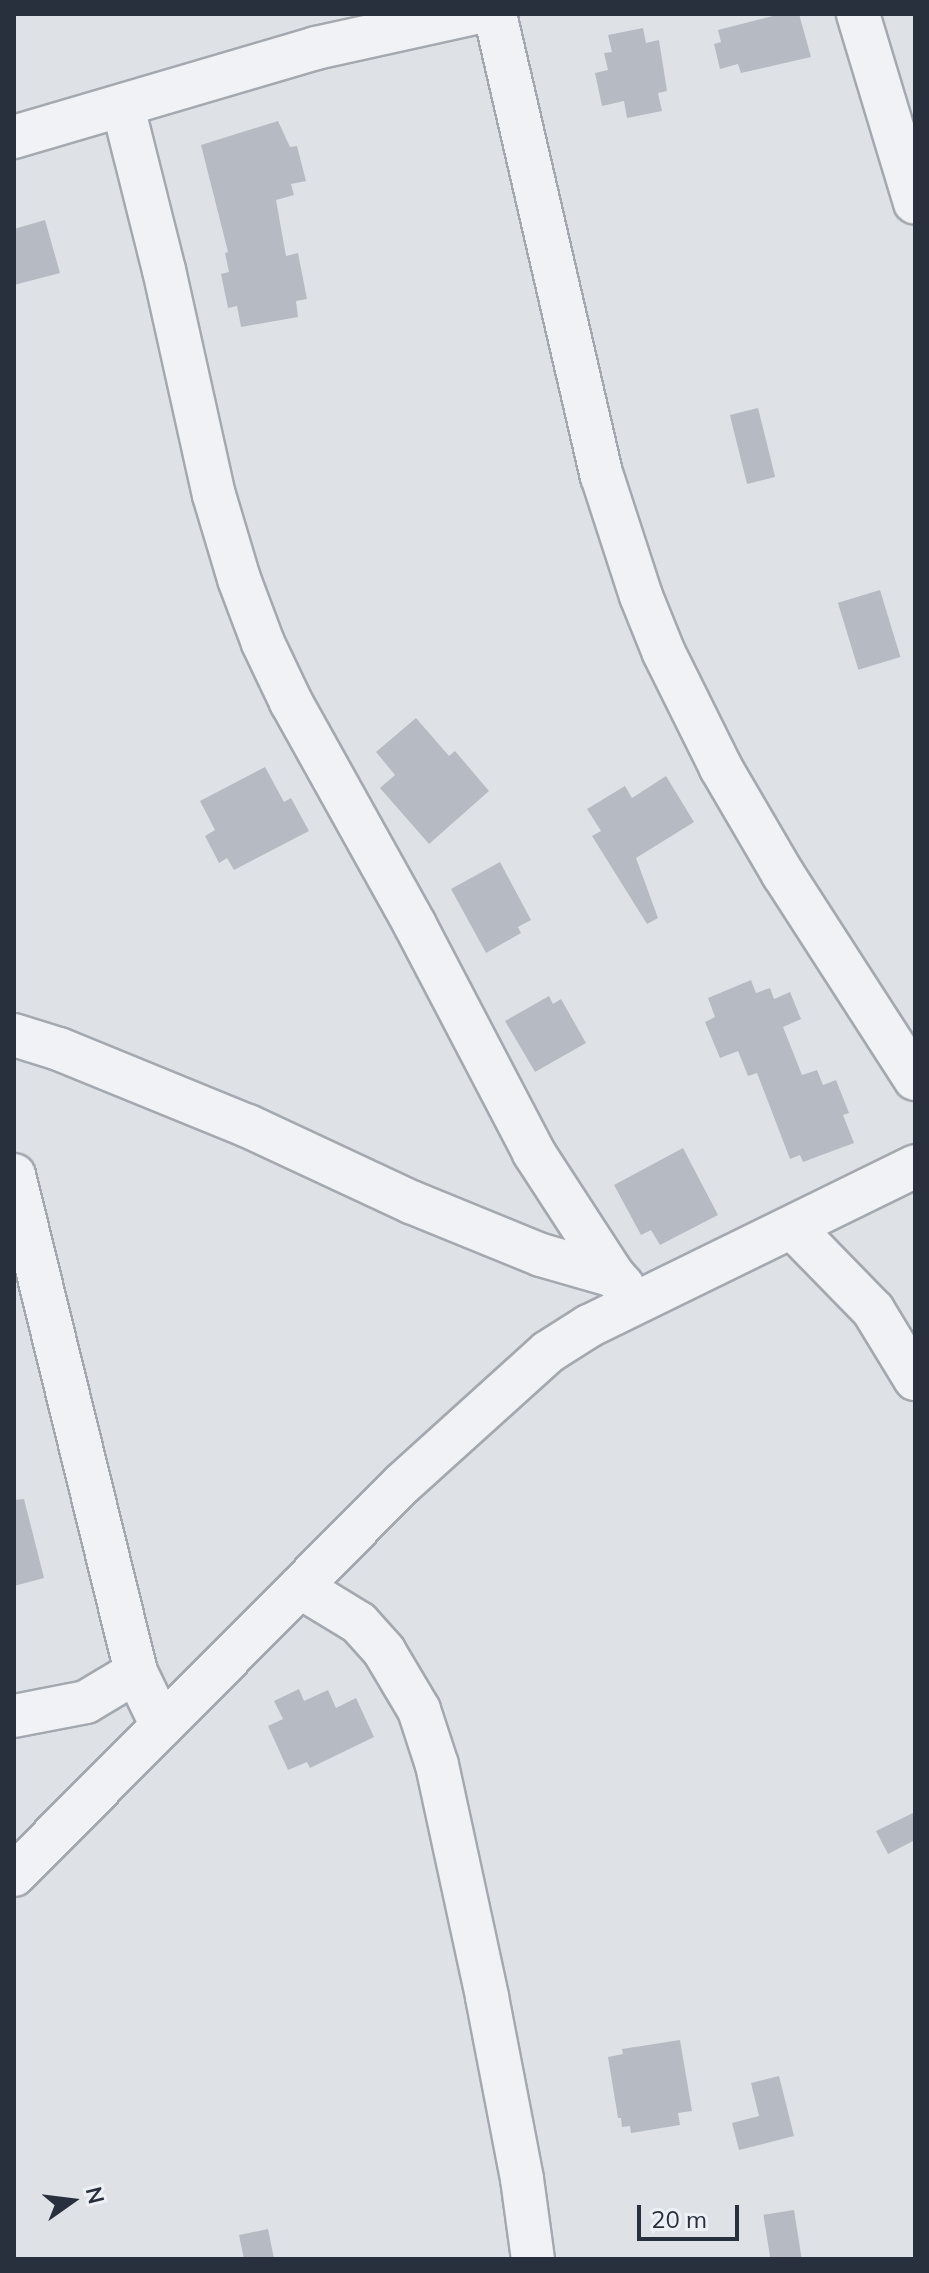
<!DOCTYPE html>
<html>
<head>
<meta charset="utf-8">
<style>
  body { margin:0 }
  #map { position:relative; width:929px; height:2273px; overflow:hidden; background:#dee2e7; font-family:Mulish,sans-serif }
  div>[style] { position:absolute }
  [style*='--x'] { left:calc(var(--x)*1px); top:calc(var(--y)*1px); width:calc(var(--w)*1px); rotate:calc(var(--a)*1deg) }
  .building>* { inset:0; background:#b6bbc3; transform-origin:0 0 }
  .roads { filter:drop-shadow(2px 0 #a4a9b1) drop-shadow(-2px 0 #a4a9b1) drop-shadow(0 2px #a4a9b1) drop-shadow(0 -2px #a4a9b1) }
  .minor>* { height:42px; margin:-21px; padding:0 21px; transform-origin:21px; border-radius:21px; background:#f1f2f5 }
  span { translate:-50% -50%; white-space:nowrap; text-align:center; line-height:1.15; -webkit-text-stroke:7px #edf0f5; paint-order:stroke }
  .frame { position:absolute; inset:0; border:16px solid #28303d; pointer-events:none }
  .north { position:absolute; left:32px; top:2161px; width:80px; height:80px; -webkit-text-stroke:6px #edf0f5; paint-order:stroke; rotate:76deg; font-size:22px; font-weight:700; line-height:32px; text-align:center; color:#28303d }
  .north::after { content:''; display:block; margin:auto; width:28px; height:36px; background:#28303d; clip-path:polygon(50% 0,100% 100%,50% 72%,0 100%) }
  .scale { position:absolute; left:637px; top:2205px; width:102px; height:36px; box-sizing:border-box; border:4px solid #28303d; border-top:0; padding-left:10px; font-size:24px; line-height:28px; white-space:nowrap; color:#28303d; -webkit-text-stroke:6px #edf0f5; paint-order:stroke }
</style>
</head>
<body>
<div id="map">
  <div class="building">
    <div style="clip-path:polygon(781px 14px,799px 14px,811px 57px,741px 73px,738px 64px,720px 69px,714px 44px,721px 42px,718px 30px)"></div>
    <div style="clip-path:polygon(643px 28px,646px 43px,659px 40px,667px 91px,658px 93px,662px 111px,627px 118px,624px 101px,602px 106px,595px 73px,608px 70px,604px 53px,612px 52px,608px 35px)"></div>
    <div style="clip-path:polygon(278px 121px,290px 147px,297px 146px,306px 181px,291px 184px,294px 195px,276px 200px,286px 256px,298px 253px,307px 299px,296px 301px,298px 317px,241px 327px,237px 306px,228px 308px,221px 274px,229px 272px,225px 253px,228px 252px,201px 145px)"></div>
    <div style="clip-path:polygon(45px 220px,60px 273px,14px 285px,14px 229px)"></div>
    <div style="left:758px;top:408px;width:71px;height:29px;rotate:76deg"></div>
    <div style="left:880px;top:590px;width:70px;height:44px;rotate:73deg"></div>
    <div style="clip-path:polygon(416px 718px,449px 756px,455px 751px,489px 791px,429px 844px,380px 788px,395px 775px,376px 752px)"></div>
    <div style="clip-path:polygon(265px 767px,284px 802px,291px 798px,309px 831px,234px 870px,227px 858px,219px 863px,205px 836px,215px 830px,200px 801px)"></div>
    <div style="clip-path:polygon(666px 776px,694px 822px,636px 858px,658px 918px,647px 924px,592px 836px,601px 831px,587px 809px,625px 786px,632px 798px)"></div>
    <div style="clip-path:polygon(500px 862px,531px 920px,518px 927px,521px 933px,486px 953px,451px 889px)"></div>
    <div style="clip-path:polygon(751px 980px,756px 993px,770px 988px,774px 999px,790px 992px,801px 1019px,783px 1027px,802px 1075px,817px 1070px,823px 1085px,836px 1080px,849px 1113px,843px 1115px,854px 1143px,803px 1162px,800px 1155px,790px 1159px,757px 1073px,748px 1076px,738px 1051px,720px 1058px,705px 1022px,715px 1017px,708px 998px)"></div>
    <div style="clip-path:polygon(549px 996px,553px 1004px,561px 999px,586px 1043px,535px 1072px,505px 1021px)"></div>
    <div style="clip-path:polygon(683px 1148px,718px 1215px,660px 1245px,651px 1230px,641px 1235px,614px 1185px)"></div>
    <div style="clip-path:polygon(24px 1499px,44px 1578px,14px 1586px,14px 1500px)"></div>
    <div style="clip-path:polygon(299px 1689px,304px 1701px,328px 1690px,336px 1708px,356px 1698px,374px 1737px,310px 1768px,307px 1762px,288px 1770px,268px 1726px,283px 1719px,274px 1701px)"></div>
    <div style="clip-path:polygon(915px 1812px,915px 1840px,888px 1854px,876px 1831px)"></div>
    <div style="clip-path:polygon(680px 2040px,692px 2111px,678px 2113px,680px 2125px,631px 2133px,630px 2126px,622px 2127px,621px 2118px,618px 2118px,608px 2057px,623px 2054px,622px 2049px)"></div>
    <div style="clip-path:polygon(779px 2076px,794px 2136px,739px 2150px,732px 2123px,759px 2116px,751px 2083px)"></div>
    <div style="left:794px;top:2210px;width:50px;height:31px;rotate:81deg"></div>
    <div style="clip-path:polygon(268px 2229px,274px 2259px,244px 2259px,239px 2235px)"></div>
  </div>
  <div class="roads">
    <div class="minor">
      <div style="--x:495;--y:14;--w:474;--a:77"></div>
      <div style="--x:602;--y:476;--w:126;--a:72"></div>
      <div style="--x:641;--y:596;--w:61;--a:68"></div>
      <div style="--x:664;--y:653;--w:128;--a:63.6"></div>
      <div style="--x:721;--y:768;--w:123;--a:59.7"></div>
      <div style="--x:783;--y:874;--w:244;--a:57.2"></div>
      <div style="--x:858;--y:14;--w:197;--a:73.2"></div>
      <div style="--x:123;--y:107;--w:168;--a:75.9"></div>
      <div style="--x:164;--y:270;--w:230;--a:77.5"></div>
      <div style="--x:214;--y:495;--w:88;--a:73.4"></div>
      <div style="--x:239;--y:579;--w:68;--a:69.4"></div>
      <div style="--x:263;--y:643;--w:65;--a:64.6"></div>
      <div style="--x:291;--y:702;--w:255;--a:60.9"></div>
      <div style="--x:415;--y:925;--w:257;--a:62.4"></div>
      <div style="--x:534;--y:1153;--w:147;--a:57"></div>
      <div style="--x:14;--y:137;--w:315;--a:-16.4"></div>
      <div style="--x:316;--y:48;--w:159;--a:-12.4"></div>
      <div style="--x:14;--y:1035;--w:47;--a:17.3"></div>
      <div style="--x:59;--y:1049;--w:204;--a:22.2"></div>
      <div style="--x:248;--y:1126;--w:180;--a:25"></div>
      <div style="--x:411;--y:1202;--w:140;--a:22.2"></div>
      <div style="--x:541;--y:1255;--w:76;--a:16"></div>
      <div style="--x:614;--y:1276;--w:13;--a:48"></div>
      <div style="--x:14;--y:1175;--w:512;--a:76.21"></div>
      <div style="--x:136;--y:1672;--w:60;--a:64.3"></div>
      <div style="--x:793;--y:1228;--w:115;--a:45.7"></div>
      <div style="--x:873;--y:1310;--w:81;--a:58.7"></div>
      <div style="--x:300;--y:1587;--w:69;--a:31.4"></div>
      <div style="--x:359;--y:1623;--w:38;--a:48"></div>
      <div style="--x:384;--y:1651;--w:69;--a:59.3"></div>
      <div style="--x:419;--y:1710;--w:58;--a:71.9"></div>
      <div style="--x:437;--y:1765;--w:237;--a:77.8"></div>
      <div style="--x:487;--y:1997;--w:185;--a:79.1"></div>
      <div style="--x:522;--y:2179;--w:81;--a:82.2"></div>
      <div style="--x:14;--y:1716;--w:73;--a:-11"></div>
      <div style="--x:86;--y:1702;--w:58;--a:-31"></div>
      <div style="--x:14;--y:1875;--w:551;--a:-45.22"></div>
      <div style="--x:402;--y:1484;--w:197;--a:-42.1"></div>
      <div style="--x:548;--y:1352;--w:49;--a:-32.4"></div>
      <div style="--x:589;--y:1326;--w:363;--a:-26.1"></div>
    </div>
  </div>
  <div class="frame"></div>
  <div class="north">N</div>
  <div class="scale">20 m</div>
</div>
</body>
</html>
